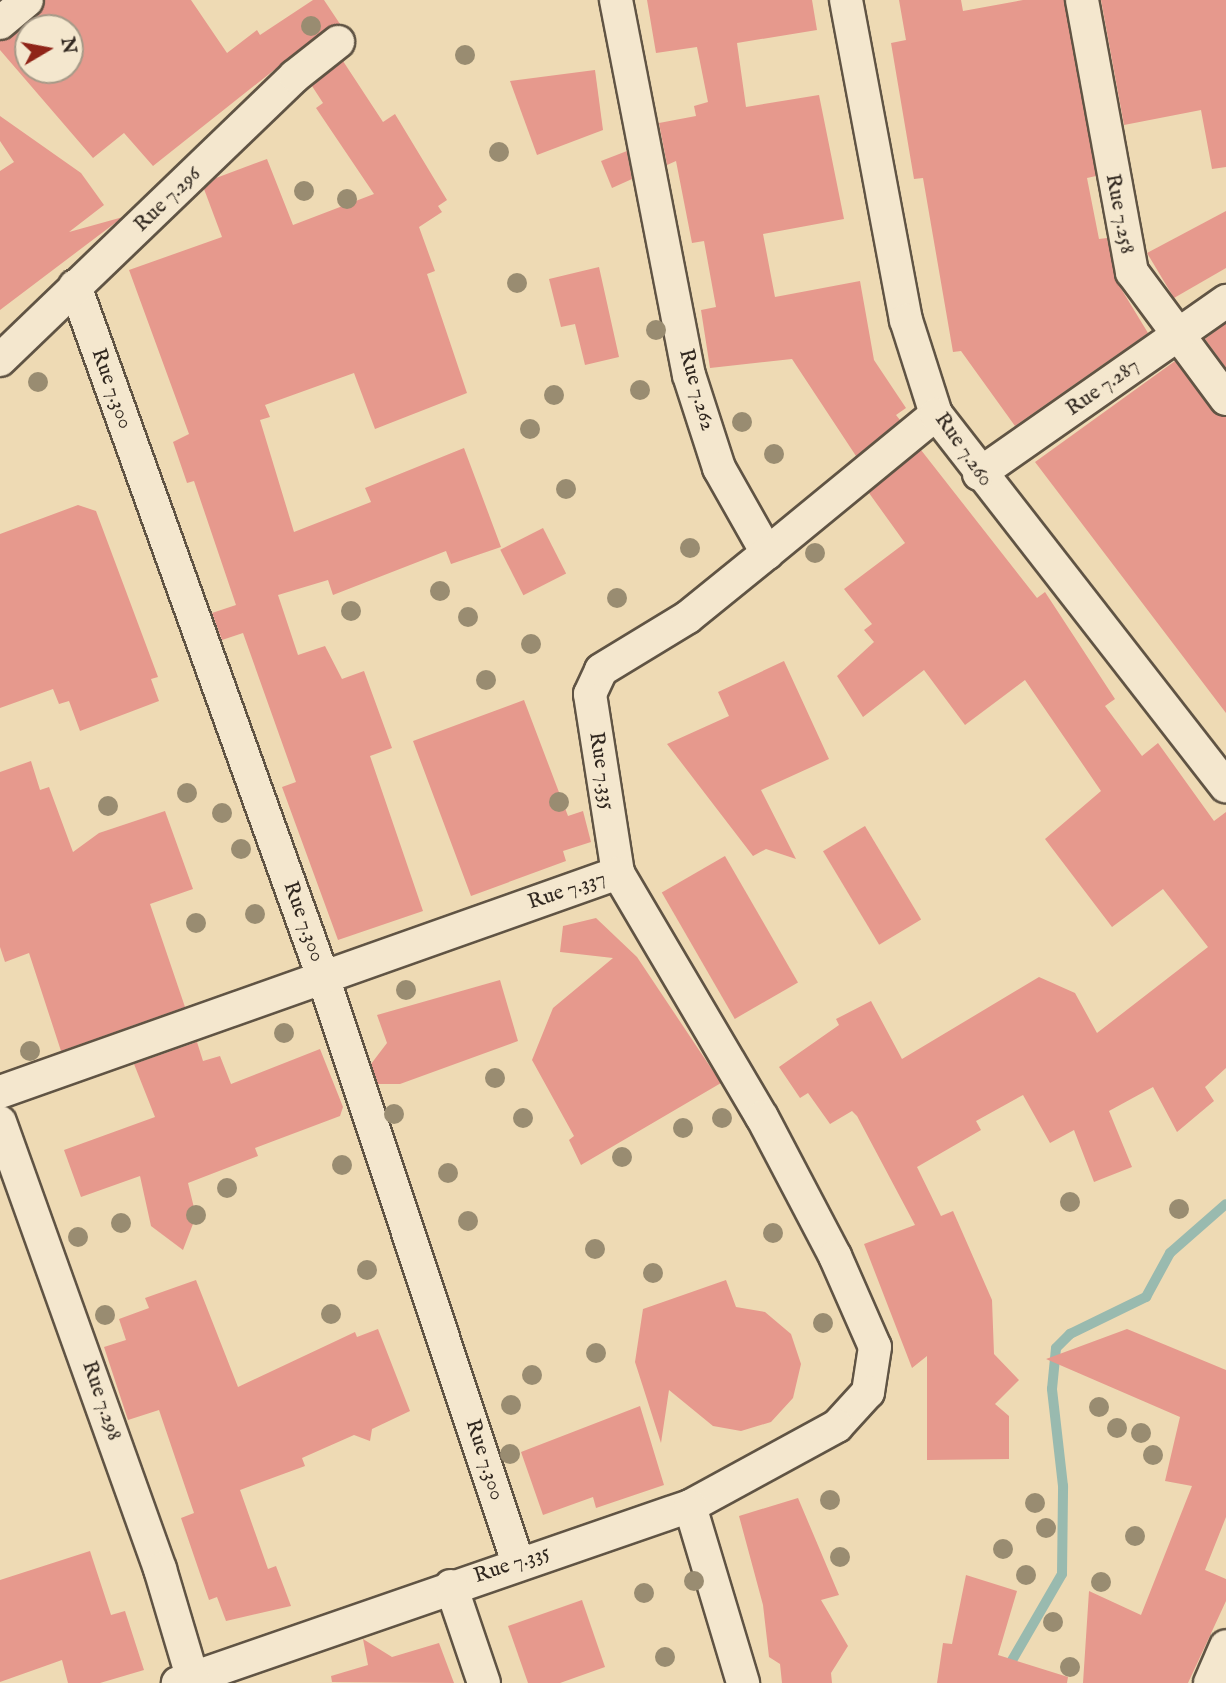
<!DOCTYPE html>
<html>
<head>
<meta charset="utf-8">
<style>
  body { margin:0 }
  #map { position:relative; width:1226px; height:1683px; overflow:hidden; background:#eedab4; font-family:"IM FELL English",serif }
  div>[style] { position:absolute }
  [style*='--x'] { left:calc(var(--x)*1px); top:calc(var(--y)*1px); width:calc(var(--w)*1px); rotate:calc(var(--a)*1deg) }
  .stream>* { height:10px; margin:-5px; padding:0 5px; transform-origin:5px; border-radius:5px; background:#99baaf }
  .building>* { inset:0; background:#e6998d; transform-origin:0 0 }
  .roads { filter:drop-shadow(2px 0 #605444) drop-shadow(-2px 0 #605444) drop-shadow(0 2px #605444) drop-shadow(0 -2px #605444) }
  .street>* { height:32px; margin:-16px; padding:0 16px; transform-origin:16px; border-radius:16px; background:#f4e7ce }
  .trees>* { width:20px; height:20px; margin:-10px; border-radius:50%; background:#998c71 }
  span { translate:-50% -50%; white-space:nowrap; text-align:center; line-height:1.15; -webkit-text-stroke:6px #f4e7ce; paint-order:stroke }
  .street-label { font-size:21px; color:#30271f }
  .north { position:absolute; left:14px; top:14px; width:70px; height:70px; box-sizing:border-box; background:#f4e7ce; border:2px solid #a69a88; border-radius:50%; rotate:80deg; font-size:19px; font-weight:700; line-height:28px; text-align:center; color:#30271f }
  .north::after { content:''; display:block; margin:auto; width:24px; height:32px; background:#8f2418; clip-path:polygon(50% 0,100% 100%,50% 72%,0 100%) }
</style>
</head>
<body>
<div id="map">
  <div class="stream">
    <div style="--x:999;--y:1683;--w:126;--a:-60"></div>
    <div style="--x:1062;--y:1574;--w:88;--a:-89.3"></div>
    <div style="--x:1063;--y:1486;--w:98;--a:-96.5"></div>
    <div style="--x:1052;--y:1389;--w:41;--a:-84.4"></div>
    <div style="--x:1056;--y:1348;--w:20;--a:-45"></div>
    <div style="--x:1070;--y:1334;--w:85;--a:-26"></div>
    <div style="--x:1146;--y:1297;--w:50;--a:-61.4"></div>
    <div style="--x:1170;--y:1253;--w:74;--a:-41.2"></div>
  </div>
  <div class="building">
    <div style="clip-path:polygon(evenodd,45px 0,191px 0,227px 53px,257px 30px,260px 35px,313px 0,324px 0,340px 24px,327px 28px,153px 166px,124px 133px,93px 158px,0 50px,0 41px,39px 14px,45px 0,28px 28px,70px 28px,70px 70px,28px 70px,28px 28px)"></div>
    <div style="clip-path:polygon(647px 0,812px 0,817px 30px,737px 43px,746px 107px,819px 95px,844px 219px,763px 234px,775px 297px,860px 281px,874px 360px,906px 408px,896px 415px,900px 420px,856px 456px,792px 359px,710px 368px,701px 310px,716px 307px,704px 241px,692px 243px,676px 161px,667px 165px,659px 123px,696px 116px,694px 106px,708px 102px,697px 47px,656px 53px)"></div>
    <div style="clip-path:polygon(899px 0,961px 0,963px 11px,1023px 0,1064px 0,1096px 176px,1087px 178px,1099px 239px,1107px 238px,1117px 282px,1148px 333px,1015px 426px,961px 351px,953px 352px,923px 178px,914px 179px,891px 43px,906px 40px)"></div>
    <div style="clip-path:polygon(1101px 0,1226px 0,1226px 167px,1212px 169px,1201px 110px,1124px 125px)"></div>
    <div style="clip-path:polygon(343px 61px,383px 122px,395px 114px,447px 200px,438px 206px,442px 212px,419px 227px,435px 271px,427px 274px,467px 393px,375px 429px,354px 373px,265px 405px,270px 417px,260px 420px,294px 532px,371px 502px,365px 488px,464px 448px,501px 547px,451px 564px,446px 551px,333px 595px,328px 580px,278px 595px,298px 655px,325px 646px,342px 679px,364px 671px,392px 748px,370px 756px,423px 911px,338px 940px,282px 787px,296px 782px,243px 633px,222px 640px,212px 613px,236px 605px,194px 481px,187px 483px,173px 442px,189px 434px,129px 270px,222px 237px,204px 189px,216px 178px,267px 159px,293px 225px,374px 194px,316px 108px,323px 103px,312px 86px)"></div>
    <div style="clip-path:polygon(595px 70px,603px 130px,537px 155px,510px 81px)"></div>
    <div style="clip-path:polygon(0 116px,81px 173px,104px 205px,69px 232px,123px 217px,0 310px,0 171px,14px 162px,0 141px)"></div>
    <div style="clip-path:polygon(627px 151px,632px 179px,612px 188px,601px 161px)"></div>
    <div style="clip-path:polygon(1226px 211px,1226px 268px,1174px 298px,1147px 253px)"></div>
    <div style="clip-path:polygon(599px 267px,619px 357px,585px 365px,575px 324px,561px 327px,549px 279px)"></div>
    <div style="clip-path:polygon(1226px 323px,1226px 368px,1205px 339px)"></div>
    <div style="clip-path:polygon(1175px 361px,1211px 410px,1226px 417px,1226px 713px,1035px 462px)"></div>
    <div style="clip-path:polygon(921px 450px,1037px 598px,1045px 592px,1115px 699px,1105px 706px,1142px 756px,1158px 743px,1214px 821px,1226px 812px,1226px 1068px,1205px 1087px,1214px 1101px,1177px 1132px,1153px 1087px,1109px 1111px,1132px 1167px,1094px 1182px,1074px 1130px,1050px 1143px,1023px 1095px,976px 1121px,981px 1130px,917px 1167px,941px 1216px,953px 1211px,992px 1300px,994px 1354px,1019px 1380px,995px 1404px,1009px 1416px,1009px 1459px,927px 1460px,927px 1356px,912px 1368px,864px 1244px,915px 1225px,857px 1116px,852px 1111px,830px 1124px,808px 1093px,800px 1098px,779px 1067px,839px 1025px,836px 1019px,871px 1001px,902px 1059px,1039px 977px,1075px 993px,1097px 1033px,1208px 947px,1163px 889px,1112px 927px,1045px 839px,1101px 791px,1025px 680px,965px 725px,924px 670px,863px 717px,837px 676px,874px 642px,864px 630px,872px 624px,844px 589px,905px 543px,869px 493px)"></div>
    <div style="clip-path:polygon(78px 505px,96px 511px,158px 677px,151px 679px,159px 701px,80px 731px,69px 701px,59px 704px,53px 689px,0 708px,0 534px)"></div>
    <div style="left:543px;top:528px;width:51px;height:48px;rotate:63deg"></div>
    <div style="clip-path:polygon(784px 661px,829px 759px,761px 790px,796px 859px,766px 849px,753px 856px,667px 744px,729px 716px,718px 692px)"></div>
    <div style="clip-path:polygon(524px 700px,568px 816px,583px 811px,591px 842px,563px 851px,566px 861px,471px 896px,413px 741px)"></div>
    <div style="clip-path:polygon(31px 761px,40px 790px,49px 787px,73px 852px,99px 833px,165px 811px,193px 889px,150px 904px,185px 1007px,61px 1051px,29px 953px,5px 962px,0 947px,0 772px)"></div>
    <div style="left:865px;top:826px;width:109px;height:49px;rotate:59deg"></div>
    <div style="left:725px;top:856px;width:146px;height:73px;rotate:60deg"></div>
    <div style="clip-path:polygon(596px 918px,637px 957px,721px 1083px,581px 1165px,569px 1140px,574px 1136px,532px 1060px,553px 1008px,613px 958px,560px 952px,563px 926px)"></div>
    <div style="clip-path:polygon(500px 980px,518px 1041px,400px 1084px,378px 1084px,371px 1064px,387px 1043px,377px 1015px)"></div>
    <div style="clip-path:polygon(197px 1042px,203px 1061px,220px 1056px,231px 1084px,320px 1049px,343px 1107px,340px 1116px,255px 1148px,258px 1156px,188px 1183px,196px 1216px,183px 1250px,151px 1226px,140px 1176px,81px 1197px,64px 1150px,155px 1117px,134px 1064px)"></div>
    <div style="clip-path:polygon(196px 1280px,238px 1387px,355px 1332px,357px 1337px,378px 1329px,410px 1411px,372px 1429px,370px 1441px,354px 1435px,302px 1458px,305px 1466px,240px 1490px,268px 1569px,276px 1566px,291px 1606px,226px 1621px,217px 1597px,209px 1600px,181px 1518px,194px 1513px,159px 1410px,128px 1420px,104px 1347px,126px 1340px,119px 1319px,149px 1308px,145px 1298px)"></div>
    <div style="clip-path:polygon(726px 1280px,736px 1307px,765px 1312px,791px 1334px,801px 1364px,793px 1398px,771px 1422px,741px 1431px,713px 1426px,669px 1390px,661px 1443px,635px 1362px,643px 1309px)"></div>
    <div style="clip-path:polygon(1127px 1329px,1226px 1370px,1226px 1517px,1205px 1570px,1226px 1579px,1226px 1601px,1188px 1683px,1083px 1683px,1089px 1591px,1141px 1615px,1192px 1486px,1165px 1481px,1180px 1417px,1046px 1359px)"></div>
    <div style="clip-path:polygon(640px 1406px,664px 1485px,596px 1508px,593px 1497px,543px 1515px,521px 1452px)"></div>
    <div style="clip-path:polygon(798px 1498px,839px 1595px,821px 1600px,848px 1646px,831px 1673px,832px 1683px,782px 1683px,780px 1664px,769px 1657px,763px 1605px,739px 1516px)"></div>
    <div style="clip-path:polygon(90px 1551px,111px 1615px,125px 1611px,144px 1670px,100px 1683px,68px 1683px,62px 1660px,0 1682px,0 1580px)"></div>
    <div style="clip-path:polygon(966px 1575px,1017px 1591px,998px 1655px,1068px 1677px,1067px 1683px,937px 1683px,943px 1643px,952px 1644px)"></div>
    <div style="clip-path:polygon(582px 1600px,605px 1667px,560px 1683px,528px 1683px,508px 1626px)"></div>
    <div style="clip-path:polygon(363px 1639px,392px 1657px,439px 1643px,454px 1683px,332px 1682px,331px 1676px,368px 1665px)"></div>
  </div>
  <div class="roads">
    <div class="street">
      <div style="--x:616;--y:0;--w:382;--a:79"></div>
      <div style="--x:689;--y:375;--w:98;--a:72.1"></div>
      <div style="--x:719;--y:468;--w:98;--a:60.5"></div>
      <div style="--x:767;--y:553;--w:219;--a:-39.4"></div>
      <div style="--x:846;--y:0;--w:326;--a:79.4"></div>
      <div style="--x:906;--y:320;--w:99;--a:72.3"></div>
      <div style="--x:936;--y:414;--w:472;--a:52.1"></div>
      <div style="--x:1082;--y:0;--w:277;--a:79.6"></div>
      <div style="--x:1132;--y:272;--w:158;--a:53.5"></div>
      <div style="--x:0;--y:23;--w:35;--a:-40"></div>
      <div style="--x:75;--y:286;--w:734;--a:70.26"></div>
      <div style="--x:323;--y:977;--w:618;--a:71.59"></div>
      <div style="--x:0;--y:360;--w:409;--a:-43.9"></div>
      <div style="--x:295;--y:76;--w:55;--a:-38.3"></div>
      <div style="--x:979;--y:474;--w:302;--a:-35"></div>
      <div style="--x:618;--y:873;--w:181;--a:-98.9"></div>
      <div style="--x:590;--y:694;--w:26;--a:-65"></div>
      <div style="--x:601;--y:670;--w:102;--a:-31.3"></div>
      <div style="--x:688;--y:617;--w:102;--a:-39"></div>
      <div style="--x:0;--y:1092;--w:656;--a:-19.51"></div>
      <div style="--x:618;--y:873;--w:283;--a:59.5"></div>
      <div style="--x:762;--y:1117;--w:157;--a:62.3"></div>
      <div style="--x:835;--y:1256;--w:99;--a:66.3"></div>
      <div style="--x:875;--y:1347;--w:46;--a:98.8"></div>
      <div style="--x:868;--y:1392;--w:46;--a:132.4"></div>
      <div style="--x:837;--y:1426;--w:167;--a:151.4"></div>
      <div style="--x:690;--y:1506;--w:542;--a:160.93"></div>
      <div style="--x:0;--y:1122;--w:475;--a:70.3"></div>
      <div style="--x:160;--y:1569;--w:119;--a:73.4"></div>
      <div style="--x:690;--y:1506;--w:185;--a:73.3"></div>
      <div style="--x:451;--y:1586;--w:102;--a:71.2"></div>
      <div style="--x:1210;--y:1683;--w:40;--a:-66.6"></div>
    </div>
  </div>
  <div class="trees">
    <div style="left:311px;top:26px"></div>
    <div style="left:465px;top:55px"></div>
    <div style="left:499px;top:152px"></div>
    <div style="left:304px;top:191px"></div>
    <div style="left:347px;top:199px"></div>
    <div style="left:517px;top:283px"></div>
    <div style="left:656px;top:330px"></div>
    <div style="left:38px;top:382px"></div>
    <div style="left:640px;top:390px"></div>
    <div style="left:554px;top:395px"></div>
    <div style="left:742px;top:422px"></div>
    <div style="left:530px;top:429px"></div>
    <div style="left:774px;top:454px"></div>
    <div style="left:566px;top:489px"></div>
    <div style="left:690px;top:548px"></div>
    <div style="left:815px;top:553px"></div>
    <div style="left:440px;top:591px"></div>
    <div style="left:617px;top:598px"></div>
    <div style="left:351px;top:611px"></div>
    <div style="left:468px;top:617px"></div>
    <div style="left:531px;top:644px"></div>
    <div style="left:486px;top:680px"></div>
    <div style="left:187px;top:793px"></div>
    <div style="left:559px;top:802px"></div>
    <div style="left:108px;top:806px"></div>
    <div style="left:222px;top:813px"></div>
    <div style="left:241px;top:849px"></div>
    <div style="left:255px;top:914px"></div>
    <div style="left:196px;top:923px"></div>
    <div style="left:406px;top:990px"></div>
    <div style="left:284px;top:1033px"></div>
    <div style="left:30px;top:1051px"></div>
    <div style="left:495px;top:1078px"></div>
    <div style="left:394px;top:1114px"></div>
    <div style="left:523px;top:1118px"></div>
    <div style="left:722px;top:1118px"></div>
    <div style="left:683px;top:1128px"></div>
    <div style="left:622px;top:1157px"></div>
    <div style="left:342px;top:1165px"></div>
    <div style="left:448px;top:1173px"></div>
    <div style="left:227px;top:1188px"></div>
    <div style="left:1070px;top:1202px"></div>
    <div style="left:1179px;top:1209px"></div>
    <div style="left:196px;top:1215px"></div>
    <div style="left:468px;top:1221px"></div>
    <div style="left:121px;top:1223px"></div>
    <div style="left:773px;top:1233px"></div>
    <div style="left:78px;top:1237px"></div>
    <div style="left:595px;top:1249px"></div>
    <div style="left:367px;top:1270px"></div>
    <div style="left:653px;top:1273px"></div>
    <div style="left:331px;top:1314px"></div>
    <div style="left:105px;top:1315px"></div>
    <div style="left:823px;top:1323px"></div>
    <div style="left:596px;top:1353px"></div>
    <div style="left:532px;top:1375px"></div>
    <div style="left:511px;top:1405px"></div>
    <div style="left:1099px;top:1407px"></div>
    <div style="left:1117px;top:1428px"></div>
    <div style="left:1141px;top:1433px"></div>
    <div style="left:510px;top:1454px"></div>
    <div style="left:1153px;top:1455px"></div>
    <div style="left:830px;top:1500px"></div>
    <div style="left:1035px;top:1503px"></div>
    <div style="left:1046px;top:1528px"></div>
    <div style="left:1135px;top:1536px"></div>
    <div style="left:1003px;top:1549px"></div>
    <div style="left:840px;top:1557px"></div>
    <div style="left:1026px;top:1575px"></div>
    <div style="left:694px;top:1581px"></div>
    <div style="left:1101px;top:1582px"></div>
    <div style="left:644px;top:1593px"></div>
    <div style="left:1053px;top:1622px"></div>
    <div style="left:665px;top:1657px"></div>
    <div style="left:1070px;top:1667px"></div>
  </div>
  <div class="street-label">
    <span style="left:168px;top:200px;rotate:-44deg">Rue 7.296</span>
    <span style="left:1119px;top:214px;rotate:79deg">Rue 7.258</span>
    <span style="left:1103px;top:388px;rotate:-35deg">Rue 7.287</span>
    <span style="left:111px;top:389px;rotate:70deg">Rue 7.300</span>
    <span style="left:696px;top:390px;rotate:74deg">Rue 7.262</span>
    <span style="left:963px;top:450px;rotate:55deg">Rue 7.260</span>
    <span style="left:601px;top:771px;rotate:81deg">Rue 7.335</span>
    <span style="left:567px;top:891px;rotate:-19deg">Rue 7.337</span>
    <span style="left:303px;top:922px;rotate:70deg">Rue 7.300</span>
    <span style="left:101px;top:1401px;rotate:71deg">Rue 7.298</span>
    <span style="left:484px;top:1460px;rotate:72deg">Rue 7.300</span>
    <span style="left:512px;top:1565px;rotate:-19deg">Rue 7.335</span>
  </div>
  <div class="north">N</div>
</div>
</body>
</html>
